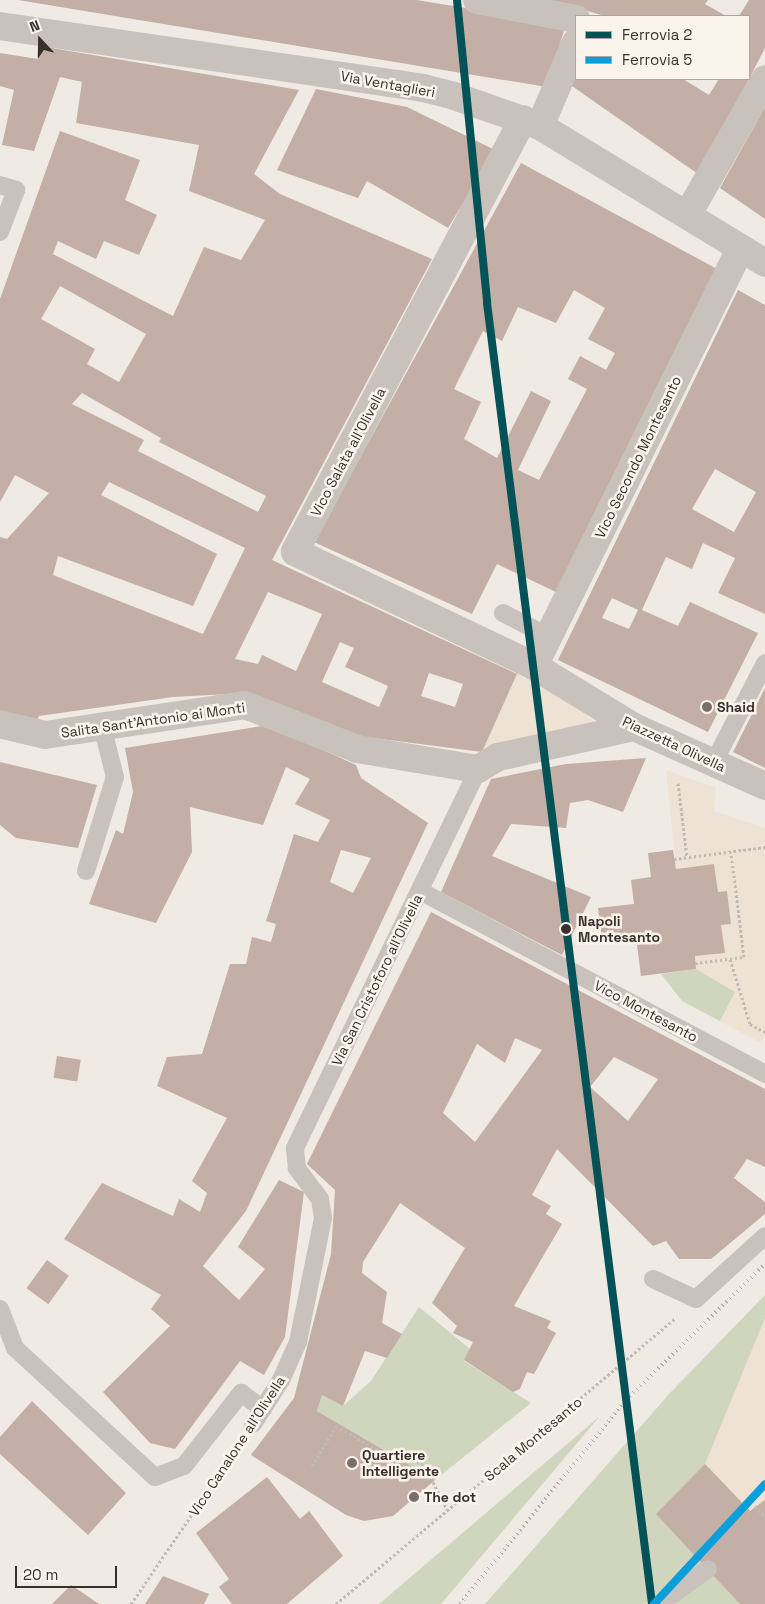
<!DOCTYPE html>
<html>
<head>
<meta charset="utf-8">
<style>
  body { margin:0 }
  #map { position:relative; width:765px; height:1604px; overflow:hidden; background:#efeae4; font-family:"Space Grotesk",sans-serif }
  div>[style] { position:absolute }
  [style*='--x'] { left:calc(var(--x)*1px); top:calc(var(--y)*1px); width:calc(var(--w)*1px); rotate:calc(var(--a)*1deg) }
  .green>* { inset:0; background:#d0d5be }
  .plaza>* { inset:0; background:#ede2d4 }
  .building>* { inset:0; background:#c3afa5; transform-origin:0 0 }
  .path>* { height:3px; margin-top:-1.5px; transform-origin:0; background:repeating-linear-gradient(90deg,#c1bbb5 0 2.5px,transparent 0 5px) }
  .lane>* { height:18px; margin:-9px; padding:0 9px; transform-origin:9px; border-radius:9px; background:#c9c2bc }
  .street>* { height:28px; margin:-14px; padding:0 14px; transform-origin:14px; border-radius:14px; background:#c9c2bc }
  .rail>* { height:4px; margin-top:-2px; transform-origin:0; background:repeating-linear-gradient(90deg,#b0aba7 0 1px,transparent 0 5px) }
  .rail-1>* { height:8px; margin:-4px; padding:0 4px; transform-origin:4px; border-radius:4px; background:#025257 }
  .rail-2>* { height:8px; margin:-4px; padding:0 4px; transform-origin:4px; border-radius:4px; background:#0a9eda }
  .dots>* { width:14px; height:14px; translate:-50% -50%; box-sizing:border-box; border:2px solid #fbf4ec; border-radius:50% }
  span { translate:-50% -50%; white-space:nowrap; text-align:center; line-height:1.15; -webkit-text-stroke:5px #fbf4ec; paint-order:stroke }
  .street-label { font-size:14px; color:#3a2f2a }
  .poi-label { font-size:14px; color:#3a2f2a; font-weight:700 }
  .left { translate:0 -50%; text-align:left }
  .stop-label { font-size:14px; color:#3a2f2a; font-weight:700 }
  .legend { position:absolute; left:575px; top:15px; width:175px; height:65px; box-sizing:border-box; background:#fbf4ec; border:1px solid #aea59e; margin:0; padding:6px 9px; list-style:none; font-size:15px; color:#3a2f2a }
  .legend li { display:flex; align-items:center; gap:10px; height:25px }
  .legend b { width:25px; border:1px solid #aea59e }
  .north { position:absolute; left:15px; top:15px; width:50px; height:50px; -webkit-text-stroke:4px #fbf4ec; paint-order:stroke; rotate:339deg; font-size:14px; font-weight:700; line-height:20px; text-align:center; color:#3a2f2a }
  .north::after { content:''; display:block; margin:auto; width:18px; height:22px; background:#3a2f2a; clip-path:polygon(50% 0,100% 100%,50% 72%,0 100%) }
  .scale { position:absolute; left:15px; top:1566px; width:102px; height:22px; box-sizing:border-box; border:2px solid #3a2f2a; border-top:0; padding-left:6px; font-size:15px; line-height:18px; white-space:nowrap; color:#3a2f2a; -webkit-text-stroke:4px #fbf4ec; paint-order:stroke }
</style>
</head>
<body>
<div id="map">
  <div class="green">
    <div style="clip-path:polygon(696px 969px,736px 992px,720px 1021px,682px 1001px,661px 974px)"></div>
    <div style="clip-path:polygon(765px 1295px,765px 1604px,485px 1604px,670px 1393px)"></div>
    <div style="clip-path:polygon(419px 1307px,470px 1349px,464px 1361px,531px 1403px,435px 1480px,317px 1411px,322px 1395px,343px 1406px,371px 1381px)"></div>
    <div style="clip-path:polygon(600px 1416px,441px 1604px,379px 1604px)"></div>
  </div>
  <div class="plaza">
    <div style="clip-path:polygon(517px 674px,575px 702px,596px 724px,482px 752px)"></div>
    <div style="clip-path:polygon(666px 770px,716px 788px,714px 811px,765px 828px,765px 1034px,761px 1043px,720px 1021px,735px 992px,696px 969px,695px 956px,725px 953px,721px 925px,731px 923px,727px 891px,718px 892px,714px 864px,676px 869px)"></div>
    <div style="clip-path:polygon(765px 1318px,765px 1500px,750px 1511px,705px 1464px)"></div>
  </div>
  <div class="building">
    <div style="clip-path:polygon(18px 0,416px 0,566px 24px,547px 87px)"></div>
    <div style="clip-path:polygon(549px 0,708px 0,705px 4px,726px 16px,605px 16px)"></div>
    <div style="clip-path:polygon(749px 0,765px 0,765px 48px,749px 79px,749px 16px,739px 16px)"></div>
    <div style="clip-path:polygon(evenodd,40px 46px,299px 90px,254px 174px,280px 194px,432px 259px,272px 560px,517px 674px,482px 752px,350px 735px,247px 693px,173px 697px,39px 716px,35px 725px,0 714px,0 537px,7px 539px,49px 493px,15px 475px,0 502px,0 299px,60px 131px,140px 160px,125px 200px,157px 215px,139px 255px,104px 241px,96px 259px,58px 241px,53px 254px,173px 316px,204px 247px,241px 260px,265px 220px,189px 191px,199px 145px,76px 123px,82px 82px,60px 77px,34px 151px,2px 145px,14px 90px,0 86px,0 53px,38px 59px,40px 46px,60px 286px,146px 334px,119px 382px,87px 364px,95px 349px,41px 319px,60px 286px,40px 46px,82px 393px,161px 438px,159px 442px,266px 496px,258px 512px,138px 451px,144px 440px,72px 404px,82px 393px,40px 46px,109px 482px,245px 548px,203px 634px,53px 575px,58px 556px,193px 606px,217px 554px,101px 495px,109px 482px,40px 46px,268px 592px,322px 614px,296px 671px,262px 655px,258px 664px,235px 659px,268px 592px,40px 46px,340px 642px,354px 648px,345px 667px,388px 686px,379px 707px,322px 682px,340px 642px,40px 46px,429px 673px,463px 684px,455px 707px,421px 696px,429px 673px)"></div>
    <div style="clip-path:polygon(576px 71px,576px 79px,683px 79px,709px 95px,719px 79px,749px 79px,698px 174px,569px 84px)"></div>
    <div style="clip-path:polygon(316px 89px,407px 107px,495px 150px,448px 228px,367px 181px,358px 198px,277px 170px)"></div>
    <div style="clip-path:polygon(765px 107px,765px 219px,720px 188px)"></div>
    <div style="clip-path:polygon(evenodd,521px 163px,719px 270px,556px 592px,497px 564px,472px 614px,314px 542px,521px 163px,574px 290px,605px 308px,588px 339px,615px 353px,606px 370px,580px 356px,568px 379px,587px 389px,539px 480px,518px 470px,551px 401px,531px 391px,497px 458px,464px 439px,481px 402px,454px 389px,483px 331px,502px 341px,518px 307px,556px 323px,574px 290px)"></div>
    <div style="clip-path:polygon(evenodd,738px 290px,765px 305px,765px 614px,718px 593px,735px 558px,703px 543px,692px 569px,666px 557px,642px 610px,678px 626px,690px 602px,758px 633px,708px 732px,558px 660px,738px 290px,715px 469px,756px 492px,734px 532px,692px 509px,715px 469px,738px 290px,612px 598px,638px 610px,629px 629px,602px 618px,612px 598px)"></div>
    <div style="clip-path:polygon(765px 688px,765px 768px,733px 752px)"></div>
    <div style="clip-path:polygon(evenodd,268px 725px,356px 765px,361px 778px,428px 823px,246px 1211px,203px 1266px,239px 1300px,265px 1269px,238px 1247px,279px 1180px,304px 1192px,285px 1337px,264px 1375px,240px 1361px,175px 1449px,150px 1443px,103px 1392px,170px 1326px,151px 1309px,161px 1295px,64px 1239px,102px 1183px,173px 1216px,179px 1199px,200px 1212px,207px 1193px,192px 1181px,227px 1118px,157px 1086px,167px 1057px,202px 1054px,230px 964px,246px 964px,252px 937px,271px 942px,276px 924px,266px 921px,294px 834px,318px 842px,330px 820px,295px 804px,310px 779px,286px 767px,263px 825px,190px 807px,192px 852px,156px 923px,89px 904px,116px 830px,123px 834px,133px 792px,125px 748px,268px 725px,341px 850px,371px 858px,353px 893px,330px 882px,341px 850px)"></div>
    <div style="clip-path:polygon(646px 758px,623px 812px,588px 800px,570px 803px,566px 828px,511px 824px,492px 856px,591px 897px,562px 955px,441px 892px,491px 779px,566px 764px)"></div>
    <div style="clip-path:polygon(0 762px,97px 785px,78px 848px,16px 838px,0 825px)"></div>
    <div style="clip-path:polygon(673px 850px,676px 869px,714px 864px,718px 892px,727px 891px,731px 924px,721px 925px,725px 953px,695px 956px,696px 969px,641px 976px,636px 937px,602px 941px,598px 908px,634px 904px,631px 880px,651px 877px,648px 853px)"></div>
    <div style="clip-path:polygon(evenodd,431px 912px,765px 1089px,765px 1167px,747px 1159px,734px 1178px,765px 1202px,765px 1214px,711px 1259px,679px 1259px,666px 1241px,653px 1246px,557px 1149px,532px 1195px,551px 1206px,546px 1214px,562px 1224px,514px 1306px,551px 1321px,547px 1328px,556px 1333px,534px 1374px,527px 1372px,520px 1389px,513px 1392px,464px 1360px,473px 1342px,453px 1333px,457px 1326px,432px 1303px,465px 1248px,400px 1203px,363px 1262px,362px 1273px,387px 1292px,382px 1323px,402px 1334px,387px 1358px,365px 1351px,343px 1406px,322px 1395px,317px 1411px,435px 1480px,393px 1516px,364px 1521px,346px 1515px,251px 1455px,294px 1398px,331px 1254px,335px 1190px,307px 1164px,431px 912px,515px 1038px,542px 1050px,475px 1142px,443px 1113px,477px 1044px,505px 1063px,515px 1038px,431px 912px,614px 1057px,658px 1079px,628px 1121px,590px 1087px,614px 1057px)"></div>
    <div style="left:57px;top:1056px;width:24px;height:22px;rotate:9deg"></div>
    <div style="left:47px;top:1260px;width:27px;height:35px;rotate:36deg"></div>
    <div style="clip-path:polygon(32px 1401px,126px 1493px,88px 1535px,0 1454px,0 1437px)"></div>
    <div style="clip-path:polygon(705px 1464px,750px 1511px,765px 1500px,765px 1604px,740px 1604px,656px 1514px)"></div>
    <div style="clip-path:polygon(267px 1477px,300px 1519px,309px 1511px,343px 1556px,287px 1604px,232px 1604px,219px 1587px,229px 1579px,196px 1533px)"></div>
    <div style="clip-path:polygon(163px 1576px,209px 1594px,204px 1604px,145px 1604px)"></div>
    <div style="clip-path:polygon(71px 1585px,99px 1604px,52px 1604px)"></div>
  </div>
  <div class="path">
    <div style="--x:678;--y:783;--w:75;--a:83.1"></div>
    <div style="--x:674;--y:859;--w:92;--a:-7.5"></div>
    <div style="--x:730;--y:959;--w:68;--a:72.9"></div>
    <div style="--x:750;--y:1024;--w:17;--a:28"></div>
    <div style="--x:695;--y:963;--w:49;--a:-7"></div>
    <div style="--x:744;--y:957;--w:106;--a:-97.1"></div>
    <div style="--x:402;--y:1465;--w:11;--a:-56"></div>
    <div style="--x:408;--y:1456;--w:28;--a:30"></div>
    <div style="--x:312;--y:1466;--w:47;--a:-59"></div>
    <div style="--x:336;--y:1426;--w:112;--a:30"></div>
    <div style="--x:433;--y:1482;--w:31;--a:63"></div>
    <div style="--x:755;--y:1506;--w:15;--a:48"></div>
    <div style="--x:131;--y:1604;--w:192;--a:-55.8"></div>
    <div style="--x:336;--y:1604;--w:444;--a:-40.1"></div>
  </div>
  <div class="lane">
    <div style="--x:0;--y:185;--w:17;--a:17"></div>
    <div style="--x:16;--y:190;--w:45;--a:110.9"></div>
    <div style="--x:503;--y:613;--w:52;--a:27.6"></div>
    <div style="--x:714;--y:762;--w:111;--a:-62.7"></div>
    <div style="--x:86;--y:871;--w:98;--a:-72.9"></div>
    <div style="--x:115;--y:777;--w:53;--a:-104.3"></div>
    <div style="--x:420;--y:891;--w:391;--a:27.9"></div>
    <div style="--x:653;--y:1279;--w:47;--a:24.9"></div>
    <div style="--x:696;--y:1299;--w:93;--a:-42.4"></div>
    <div style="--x:0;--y:1309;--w:42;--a:69"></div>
    <div style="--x:15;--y:1348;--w:190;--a:42.7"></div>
    <div style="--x:155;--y:1477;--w:31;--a:-21"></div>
    <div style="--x:184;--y:1466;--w:93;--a:-52"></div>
    <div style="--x:241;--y:1393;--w:27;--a:36"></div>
    <div style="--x:253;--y:1424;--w:52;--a:-57.5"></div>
    <div style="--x:281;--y:1380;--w:42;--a:-65.9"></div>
    <div style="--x:298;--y:1342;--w:126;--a:-78.6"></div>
    <div style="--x:323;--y:1218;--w:19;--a:-99"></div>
    <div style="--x:320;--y:1199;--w:39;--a:-127"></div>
    <div style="--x:297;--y:1168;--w:20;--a:-96"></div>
    <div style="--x:295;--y:1148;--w:421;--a:-64.2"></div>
    <div style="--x:659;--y:1604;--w:60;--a:-35.5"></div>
  </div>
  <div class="street">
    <div style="--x:477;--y:0;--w:101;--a:10.9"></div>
    <div style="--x:0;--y:26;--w:428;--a:8.3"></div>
    <div style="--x:423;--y:88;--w:32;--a:14"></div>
    <div style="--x:454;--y:96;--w:91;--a:19.2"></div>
    <div style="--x:540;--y:126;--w:263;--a:31.3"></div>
    <div style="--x:523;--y:119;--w:489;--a:117.8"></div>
    <div style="--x:295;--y:552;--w:265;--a:25.5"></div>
    <div style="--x:534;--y:666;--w:117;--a:31.4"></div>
    <div style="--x:634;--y:727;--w:144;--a:24.2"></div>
    <div style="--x:540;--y:126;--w:91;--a:-66.8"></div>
    <div style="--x:688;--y:214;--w:155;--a:-60.3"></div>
    <div style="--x:534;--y:666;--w:466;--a:-63.7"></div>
    <div style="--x:0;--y:724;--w:46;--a:13.7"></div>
    <div style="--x:45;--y:735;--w:202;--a:-8.5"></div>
    <div style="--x:245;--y:705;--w:120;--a:21.4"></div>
    <div style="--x:357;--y:749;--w:123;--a:9.4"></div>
    <div style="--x:478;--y:769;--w:23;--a:-31"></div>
    <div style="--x:498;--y:757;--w:139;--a:-12.4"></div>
  </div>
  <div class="rail">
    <div style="--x:460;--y:1604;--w:263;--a:-50.9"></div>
    <div style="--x:626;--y:1400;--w:194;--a:-44.4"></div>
  </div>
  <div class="rail-1">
    <div style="--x:457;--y:0;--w:304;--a:84.3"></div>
    <div style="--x:487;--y:303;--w:1311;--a:82.77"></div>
  </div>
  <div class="rail-2">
    <div style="--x:654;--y:1604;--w:163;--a:-47.2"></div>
  </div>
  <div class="dots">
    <div style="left:707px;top:707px;background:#79706b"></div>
    <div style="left:566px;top:929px;background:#3a2f2a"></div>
    <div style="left:352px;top:1463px;background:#79706b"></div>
    <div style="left:414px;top:1497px;background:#79706b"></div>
  </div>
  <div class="street-label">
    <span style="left:388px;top:84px;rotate:10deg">Via Ventaglieri</span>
    <span style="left:348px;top:452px;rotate:-62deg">Vico Salata all'Olivella</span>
    <span style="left:638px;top:457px;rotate:-64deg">Vico Secondo Montesanto</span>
    <span style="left:153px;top:720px;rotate:-8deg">Salita Sant'Antonio ai Monti</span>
    <span style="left:674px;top:744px;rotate:25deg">Piazzetta Olivella</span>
    <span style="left:377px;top:980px;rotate:-64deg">Via San Cristoforo all'Olivella</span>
    <span style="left:646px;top:1011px;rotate:28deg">Vico Montesanto</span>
    <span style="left:533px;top:1439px;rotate:-40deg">Scala Montesanto</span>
    <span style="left:237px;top:1446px;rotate:-57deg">Vico Canalone all'Olivella</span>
  </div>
  <div class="poi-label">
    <span class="left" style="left:717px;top:707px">Shaid</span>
    <span class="left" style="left:362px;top:1463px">Quartiere<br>Intelligente</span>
    <span class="left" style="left:424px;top:1497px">The dot</span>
  </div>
  <div class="stop-label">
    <span class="left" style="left:578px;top:929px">Napoli<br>Montesanto</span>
  </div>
  <ul class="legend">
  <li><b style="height:6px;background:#025257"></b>Ferrovia 2</li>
  <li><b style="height:6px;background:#0a9eda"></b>Ferrovia 5</li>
  </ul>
  <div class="north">N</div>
  <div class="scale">20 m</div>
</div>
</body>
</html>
